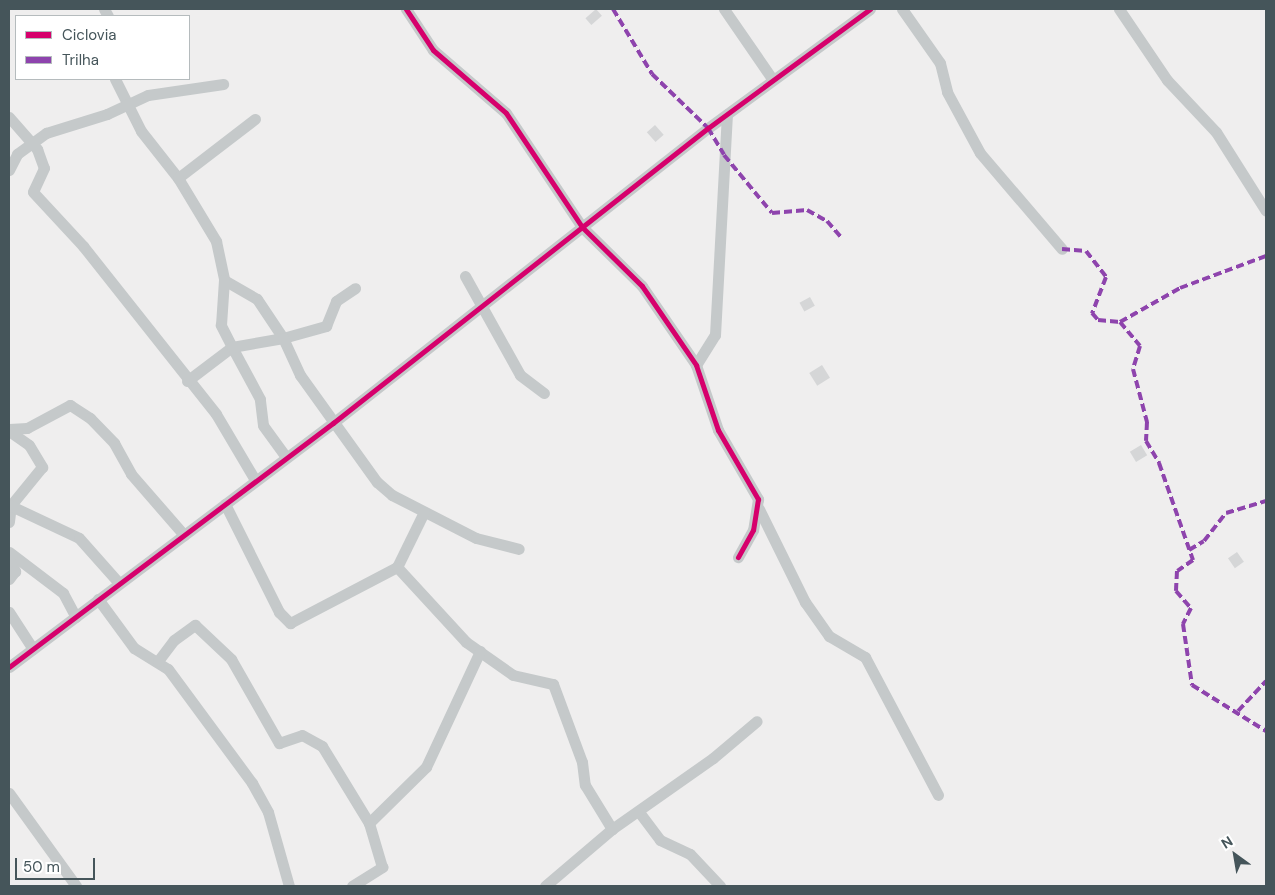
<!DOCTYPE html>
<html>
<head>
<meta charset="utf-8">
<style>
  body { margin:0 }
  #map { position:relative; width:1275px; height:895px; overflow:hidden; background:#efeeee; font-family:"DM Sans",sans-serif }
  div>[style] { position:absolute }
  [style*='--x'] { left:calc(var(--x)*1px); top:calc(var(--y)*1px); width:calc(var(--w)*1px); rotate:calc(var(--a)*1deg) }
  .building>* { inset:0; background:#d5d6d7; transform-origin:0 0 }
  .minor>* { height:11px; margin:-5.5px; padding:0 5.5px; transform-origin:5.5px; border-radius:5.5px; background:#c5c9ca }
  .quiet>* { height:4px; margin-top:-2px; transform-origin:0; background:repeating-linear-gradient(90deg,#8e44ad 0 8px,transparent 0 12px) }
  .cycleway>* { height:5px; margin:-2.5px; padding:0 2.5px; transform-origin:2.5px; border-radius:2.5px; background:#d6006c }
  span { translate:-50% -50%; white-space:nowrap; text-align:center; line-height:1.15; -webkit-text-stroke:4px #fff; paint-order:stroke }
  .frame { position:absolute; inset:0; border:10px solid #45555a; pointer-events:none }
  .legend { position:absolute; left:15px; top:15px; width:175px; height:65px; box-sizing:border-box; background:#fff; border:1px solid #b5bbbd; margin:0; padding:6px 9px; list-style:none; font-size:15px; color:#45555a }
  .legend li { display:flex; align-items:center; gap:10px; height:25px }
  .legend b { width:25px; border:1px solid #b5bbbd }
  .north { position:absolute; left:1210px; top:830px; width:50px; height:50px; -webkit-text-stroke:4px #fff; paint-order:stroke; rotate:328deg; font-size:14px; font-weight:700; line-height:20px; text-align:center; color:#45555a }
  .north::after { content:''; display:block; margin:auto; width:18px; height:22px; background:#45555a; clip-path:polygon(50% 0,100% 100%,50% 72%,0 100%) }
  .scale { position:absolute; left:15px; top:858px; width:80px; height:22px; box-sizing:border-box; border:2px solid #45555a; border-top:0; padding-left:6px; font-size:15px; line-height:18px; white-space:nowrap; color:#45555a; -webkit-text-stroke:4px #fff; paint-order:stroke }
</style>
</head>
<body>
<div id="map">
  <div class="building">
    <div style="left:596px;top:9px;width:9px;height:14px;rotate:49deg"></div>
    <div style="left:655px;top:125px;width:13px;height:11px;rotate:48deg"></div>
    <div style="left:810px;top:297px;width:10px;height:12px;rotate:61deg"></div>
    <div style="left:822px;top:365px;width:15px;height:15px;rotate:58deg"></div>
    <div style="left:1141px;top:445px;width:12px;height:13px;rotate:59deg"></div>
    <div style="left:1237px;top:552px;width:12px;height:11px;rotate:55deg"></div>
  </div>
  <div class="minor">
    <div style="--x:104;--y:9;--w:8;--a:60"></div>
    <div style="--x:406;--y:9;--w:49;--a:56.6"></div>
    <div style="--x:433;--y:50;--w:96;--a:40.8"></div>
    <div style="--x:506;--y:113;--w:137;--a:56.3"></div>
    <div style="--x:582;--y:227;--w:84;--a:44.5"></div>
    <div style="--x:642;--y:286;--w:96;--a:55.6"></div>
    <div style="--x:696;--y:365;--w:69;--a:71.3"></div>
    <div style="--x:718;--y:430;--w:80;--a:59.9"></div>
    <div style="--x:758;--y:499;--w:31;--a:99"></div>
    <div style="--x:753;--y:530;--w:31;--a:119"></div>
    <div style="--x:724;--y:9;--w:86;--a:55.4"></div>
    <div style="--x:902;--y:9;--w:66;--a:54.9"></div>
    <div style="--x:940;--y:63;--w:30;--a:76"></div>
    <div style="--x:947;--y:92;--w:69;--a:61.6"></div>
    <div style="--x:980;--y:153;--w:126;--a:49.5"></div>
    <div style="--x:1119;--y:9;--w:86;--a:55.9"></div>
    <div style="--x:1167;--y:80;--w:71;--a:46.7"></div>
    <div style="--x:1216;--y:132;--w:93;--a:57.7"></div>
    <div style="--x:115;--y:79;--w:58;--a:63.4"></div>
    <div style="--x:141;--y:131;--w:60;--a:51.8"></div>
    <div style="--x:178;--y:178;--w:97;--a:-37.5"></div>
    <div style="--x:9;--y:117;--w:43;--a:48.8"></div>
    <div style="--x:37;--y:149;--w:20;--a:70"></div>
    <div style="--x:44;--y:168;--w:26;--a:115"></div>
    <div style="--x:33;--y:192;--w:74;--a:47.2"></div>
    <div style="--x:83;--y:246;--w:214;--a:51.6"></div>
    <div style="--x:216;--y:414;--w:77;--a:59.4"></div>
    <div style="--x:9;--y:170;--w:18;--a:-63"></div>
    <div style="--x:17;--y:154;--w:36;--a:-36"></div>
    <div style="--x:46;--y:133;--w:64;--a:-17.3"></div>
    <div style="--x:107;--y:114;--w:45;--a:-24.9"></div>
    <div style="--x:148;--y:95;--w:76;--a:-8.3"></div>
    <div style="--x:178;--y:178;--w:74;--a:58.9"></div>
    <div style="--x:216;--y:241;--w:40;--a:78"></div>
    <div style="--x:224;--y:280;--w:38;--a:30"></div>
    <div style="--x:257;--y:299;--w:47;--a:56.3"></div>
    <div style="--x:283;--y:338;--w:45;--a:-15.6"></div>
    <div style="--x:326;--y:326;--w:27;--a:-68"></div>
    <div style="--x:336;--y:301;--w:23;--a:-34"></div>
    <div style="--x:465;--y:276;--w:113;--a:60.9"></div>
    <div style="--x:520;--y:375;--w:30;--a:37"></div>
    <div style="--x:696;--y:365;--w:36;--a:-58"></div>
    <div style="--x:715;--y:335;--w:221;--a:-86.9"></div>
    <div style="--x:187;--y:381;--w:56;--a:-37.1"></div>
    <div style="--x:232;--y:347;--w:25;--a:-117"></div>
    <div style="--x:221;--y:325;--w:45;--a:-86.2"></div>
    <div style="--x:9;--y:429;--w:18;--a:-3"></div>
    <div style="--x:27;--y:428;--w:49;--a:-28.1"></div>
    <div style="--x:70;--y:405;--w:24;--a:33"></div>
    <div style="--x:90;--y:418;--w:35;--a:46"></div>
    <div style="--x:114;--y:443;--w:35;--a:61"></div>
    <div style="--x:131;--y:474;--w:81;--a:49"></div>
    <div style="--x:9;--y:431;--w:24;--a:35"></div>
    <div style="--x:29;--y:445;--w:26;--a:59"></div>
    <div style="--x:42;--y:467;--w:49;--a:129.2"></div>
    <div style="--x:11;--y:505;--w:17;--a:97"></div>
    <div style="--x:286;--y:457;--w:39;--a:-126"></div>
    <div style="--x:263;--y:425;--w:26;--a:-97"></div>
    <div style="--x:260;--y:399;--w:59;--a:-118.3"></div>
    <div style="--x:232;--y:347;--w:52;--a:-10"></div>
    <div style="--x:283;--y:338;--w:41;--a:65.3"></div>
    <div style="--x:300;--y:375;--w:132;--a:54.3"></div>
    <div style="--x:377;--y:482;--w:20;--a:41"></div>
    <div style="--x:392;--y:495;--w:94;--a:27.1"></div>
    <div style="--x:476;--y:538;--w:44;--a:14.3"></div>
    <div style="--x:225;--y:504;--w:121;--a:63.4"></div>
    <div style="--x:279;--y:612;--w:16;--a:45"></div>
    <div style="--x:290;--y:623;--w:121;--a:-27.6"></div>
    <div style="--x:9;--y:505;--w:77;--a:25.2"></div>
    <div style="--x:79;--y:538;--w:60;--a:48.4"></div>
    <div style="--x:759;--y:509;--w:104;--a:63.7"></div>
    <div style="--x:805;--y:602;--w:42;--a:54.8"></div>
    <div style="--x:829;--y:636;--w:42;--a:30.3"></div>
    <div style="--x:865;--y:657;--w:156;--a:62.1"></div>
    <div style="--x:424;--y:512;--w:61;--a:116.1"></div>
    <div style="--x:397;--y:567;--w:102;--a:47.4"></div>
    <div style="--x:466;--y:642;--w:57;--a:35.1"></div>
    <div style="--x:513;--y:675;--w:41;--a:12.7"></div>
    <div style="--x:553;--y:684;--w:83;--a:69.6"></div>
    <div style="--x:582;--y:762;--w:23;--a:83"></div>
    <div style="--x:585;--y:785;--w:52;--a:58.5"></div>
    <div style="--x:9;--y:552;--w:68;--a:37.2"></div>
    <div style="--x:63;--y:593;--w:27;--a:62"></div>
    <div style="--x:9;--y:560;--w:13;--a:61"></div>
    <div style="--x:15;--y:571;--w:10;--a:127"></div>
    <div style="--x:98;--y:599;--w:61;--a:53.7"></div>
    <div style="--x:134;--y:648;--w:40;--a:32"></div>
    <div style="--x:168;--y:669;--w:142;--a:53.6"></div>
    <div style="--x:252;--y:783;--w:33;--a:61"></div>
    <div style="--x:268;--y:812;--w:77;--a:74.2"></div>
    <div style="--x:9;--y:612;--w:44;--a:57"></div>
    <div style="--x:158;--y:661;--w:26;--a:-53"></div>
    <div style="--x:174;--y:640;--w:26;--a:-36"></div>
    <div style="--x:195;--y:625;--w:50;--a:43.4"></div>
    <div style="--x:231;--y:659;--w:97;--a:60.3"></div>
    <div style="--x:279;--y:743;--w:24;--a:-19"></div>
    <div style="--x:302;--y:735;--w:23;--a:29"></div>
    <div style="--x:322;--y:746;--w:90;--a:58.6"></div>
    <div style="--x:9;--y:667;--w:406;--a:-37"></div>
    <div style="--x:333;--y:423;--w:477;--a:-38.2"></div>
    <div style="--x:708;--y:128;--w:201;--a:-36.3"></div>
    <div style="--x:9;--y:793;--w:115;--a:54.2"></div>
    <div style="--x:639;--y:812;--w:35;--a:53"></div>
    <div style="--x:660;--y:840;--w:33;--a:25"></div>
    <div style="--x:690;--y:854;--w:44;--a:46.8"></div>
    <div style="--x:352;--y:886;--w:36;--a:-32"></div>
    <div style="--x:382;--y:867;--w:46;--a:-106.5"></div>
    <div style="--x:369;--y:823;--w:80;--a:-44.5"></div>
    <div style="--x:426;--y:767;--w:128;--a:-65"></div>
    <div style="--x:545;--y:886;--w:88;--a:-40.4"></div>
    <div style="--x:612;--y:829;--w:123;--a:-35.1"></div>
    <div style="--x:713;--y:758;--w:57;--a:-40.1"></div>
  </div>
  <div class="quiet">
    <div style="--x:613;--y:9;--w:76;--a:59"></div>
    <div style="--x:652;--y:74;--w:78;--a:44"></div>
    <div style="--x:708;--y:128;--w:31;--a:59"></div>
    <div style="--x:724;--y:155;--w:75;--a:50.4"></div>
    <div style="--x:772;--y:213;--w:35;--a:-5"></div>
    <div style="--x:807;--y:210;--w:23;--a:29"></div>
    <div style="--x:827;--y:221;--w:23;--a:49"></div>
    <div style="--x:1062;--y:249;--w:24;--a:5"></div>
    <div style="--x:1086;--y:251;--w:33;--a:52"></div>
    <div style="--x:1106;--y:277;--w:39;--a:111"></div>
    <div style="--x:1092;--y:313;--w:9;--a:49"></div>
    <div style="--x:1098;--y:320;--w:22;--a:5"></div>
    <div style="--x:1120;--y:322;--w:31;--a:50"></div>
    <div style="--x:1140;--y:346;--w:24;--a:107"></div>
    <div style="--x:1133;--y:369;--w:55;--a:75.2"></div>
    <div style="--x:1147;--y:422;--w:19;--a:93"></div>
    <div style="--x:1146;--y:441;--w:26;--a:59"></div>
    <div style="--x:1159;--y:463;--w:103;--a:70.7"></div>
    <div style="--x:1193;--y:560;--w:19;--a:145"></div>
    <div style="--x:1177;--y:571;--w:20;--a:93"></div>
    <div style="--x:1176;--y:591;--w:23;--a:49"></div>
    <div style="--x:1191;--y:608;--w:18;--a:117"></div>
    <div style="--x:1183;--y:624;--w:62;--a:81.6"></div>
    <div style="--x:1192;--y:685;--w:87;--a:31.9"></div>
    <div style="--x:1120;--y:322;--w:69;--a:-29.5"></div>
    <div style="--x:1180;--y:288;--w:92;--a:-20.4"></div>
    <div style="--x:1189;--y:550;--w:17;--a:-31"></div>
    <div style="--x:1204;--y:541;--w:36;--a:-52"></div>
    <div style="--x:1226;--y:513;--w:42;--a:-16.7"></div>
    <div style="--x:1238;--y:711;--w:41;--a:-47"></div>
  </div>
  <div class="cycleway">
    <div style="--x:406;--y:9;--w:49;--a:56.6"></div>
    <div style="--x:433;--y:50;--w:96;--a:40.8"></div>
    <div style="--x:506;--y:113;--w:137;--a:56.3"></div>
    <div style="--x:582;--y:227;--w:84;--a:44.5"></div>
    <div style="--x:642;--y:286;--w:96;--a:55.6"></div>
    <div style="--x:696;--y:365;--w:69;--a:71.3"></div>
    <div style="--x:718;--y:430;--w:80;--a:59.9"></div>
    <div style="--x:758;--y:499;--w:31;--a:99"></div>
    <div style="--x:753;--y:530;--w:31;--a:119"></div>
    <div style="--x:9;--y:667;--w:406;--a:-37"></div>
    <div style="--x:333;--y:423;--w:477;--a:-38.2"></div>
    <div style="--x:708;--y:128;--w:201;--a:-36.3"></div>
  </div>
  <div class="frame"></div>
  <ul class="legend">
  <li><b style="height:6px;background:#d6006c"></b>Ciclovia</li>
  <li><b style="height:6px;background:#8e44ad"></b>Trilha</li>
  </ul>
  <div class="north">N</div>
  <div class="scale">50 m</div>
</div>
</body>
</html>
